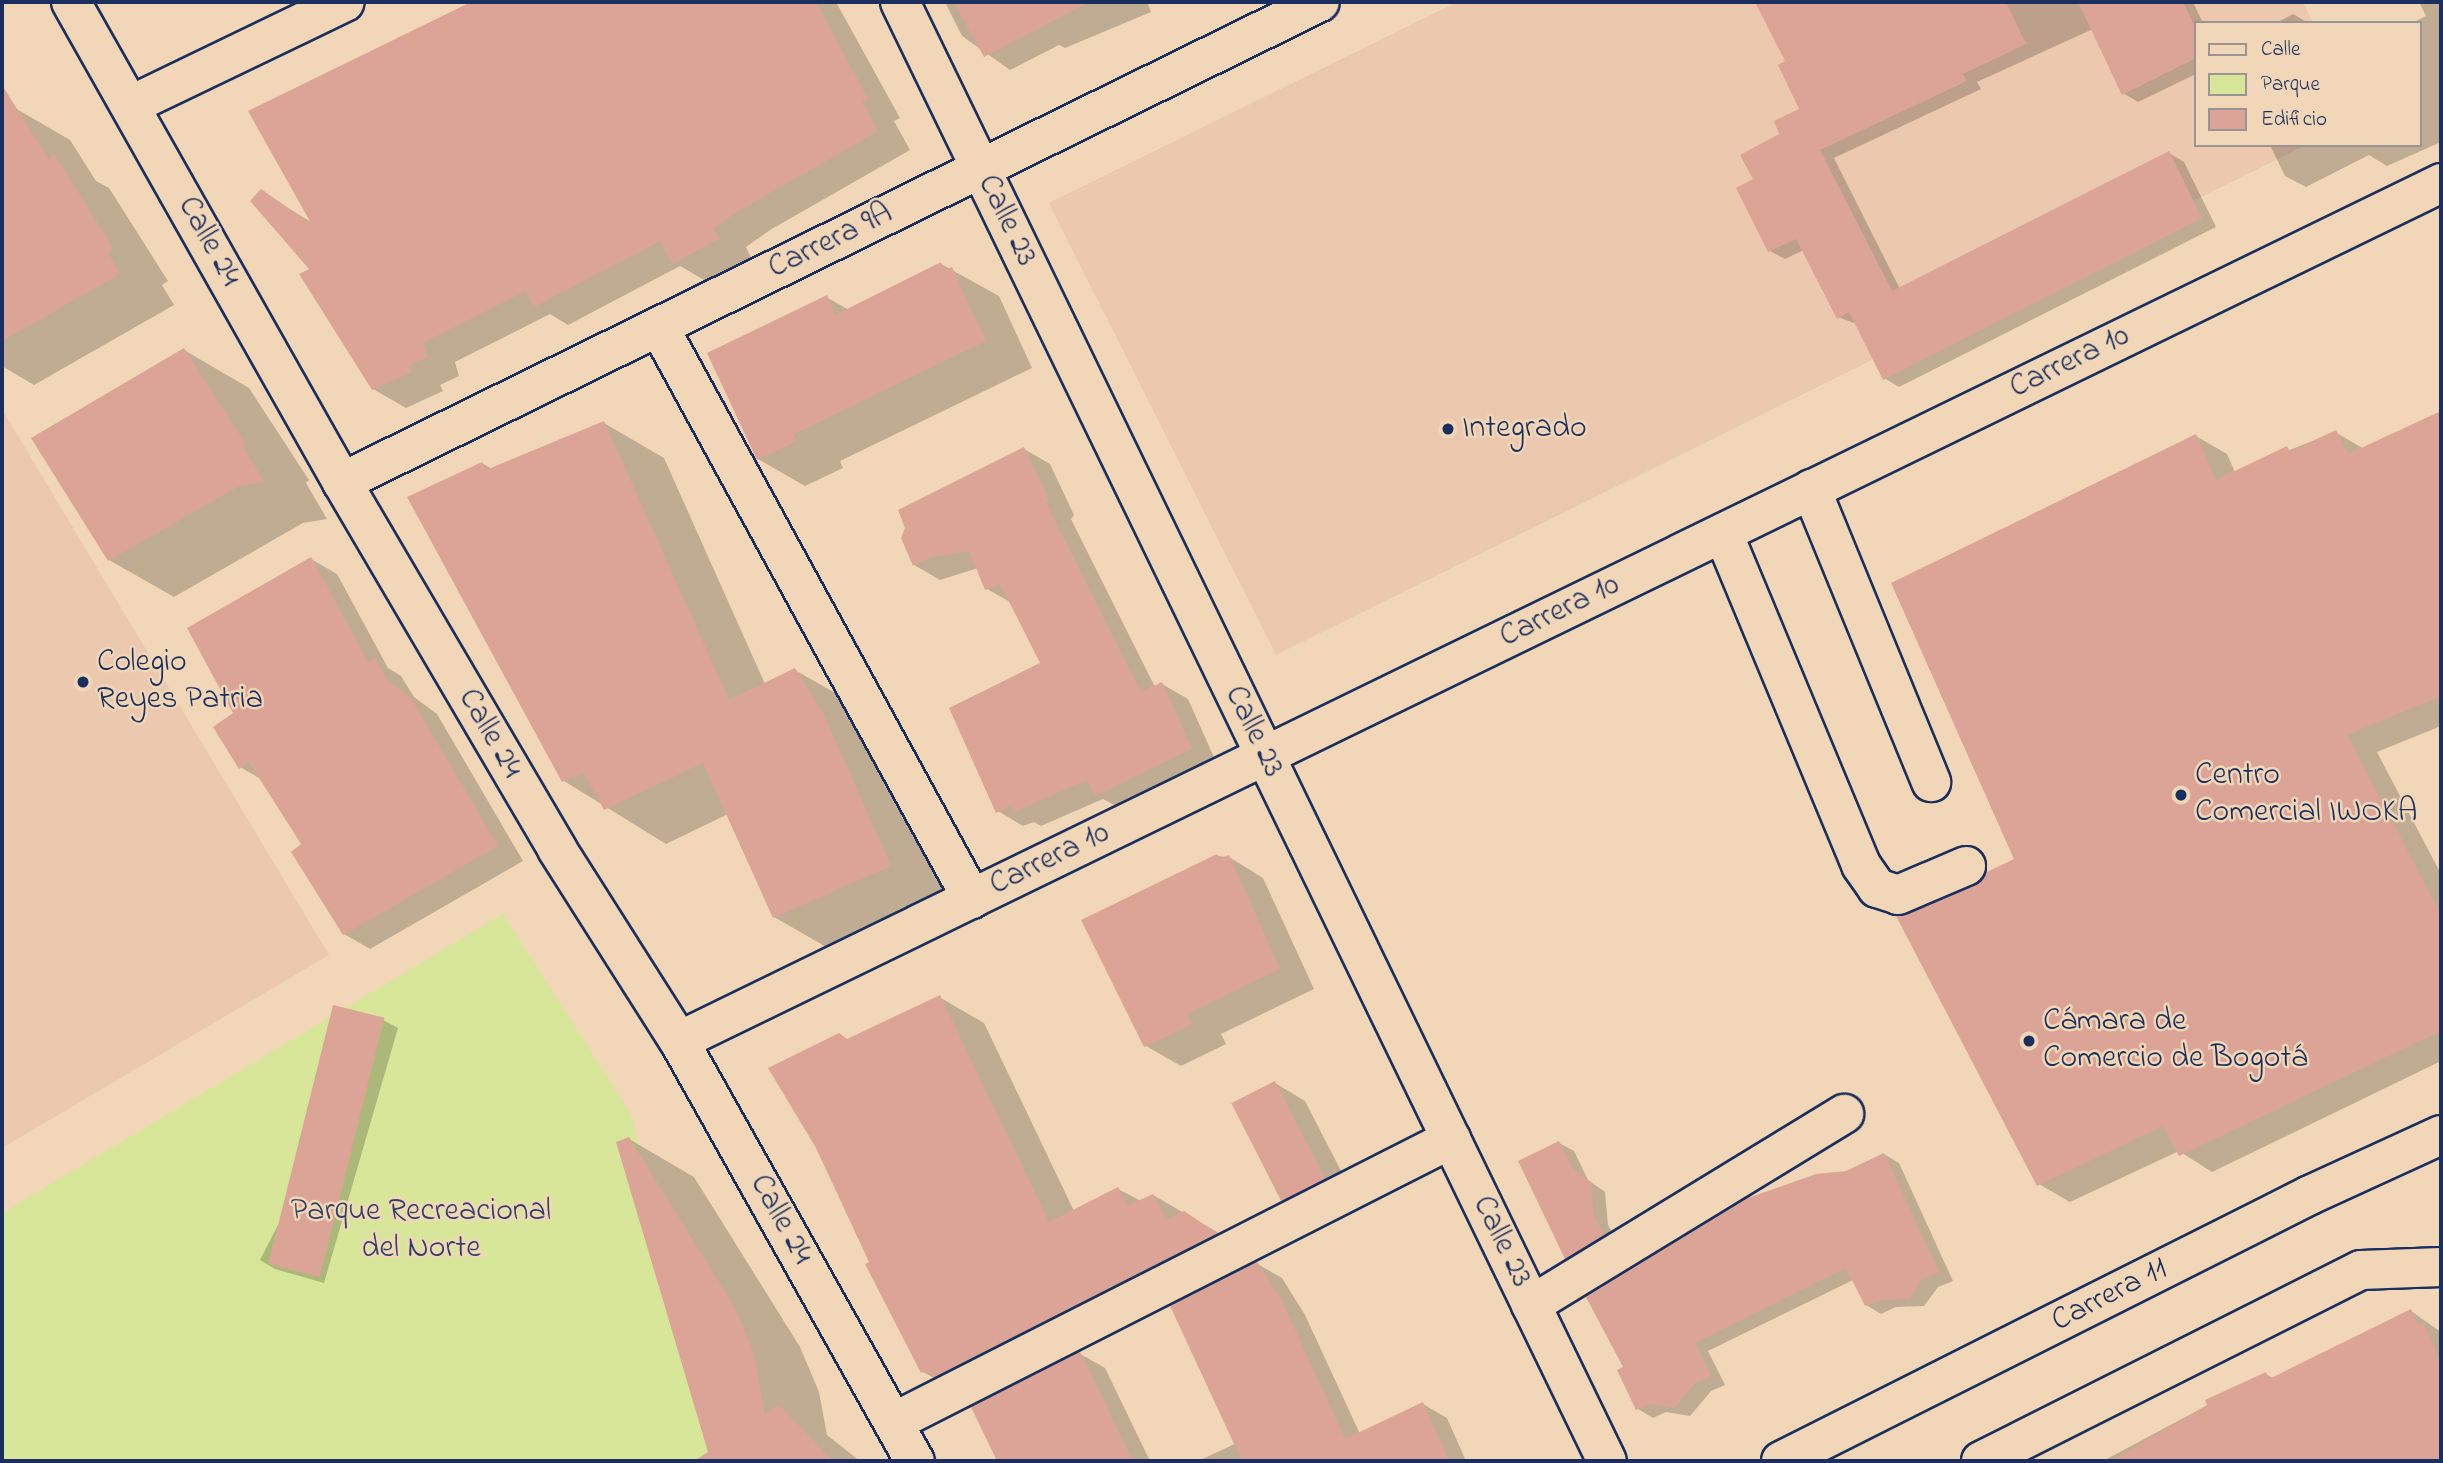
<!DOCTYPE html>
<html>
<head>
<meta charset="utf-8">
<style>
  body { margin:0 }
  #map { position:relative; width:2443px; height:1463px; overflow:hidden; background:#f1d7b8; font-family:"Indie Flower",sans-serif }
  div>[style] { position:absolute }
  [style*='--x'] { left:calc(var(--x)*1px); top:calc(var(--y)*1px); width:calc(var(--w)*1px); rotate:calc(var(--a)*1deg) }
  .built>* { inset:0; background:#ebc8ae }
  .green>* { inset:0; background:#d7e699 }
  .shadow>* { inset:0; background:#0003 }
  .building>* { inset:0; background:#dca497; transform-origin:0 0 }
  .roads { filter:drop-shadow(2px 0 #1b2f5e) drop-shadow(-2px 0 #1b2f5e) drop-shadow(0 2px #1b2f5e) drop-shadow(0 -2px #1b2f5e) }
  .minor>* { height:38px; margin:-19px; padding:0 19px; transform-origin:19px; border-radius:19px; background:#f1d7b8 }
  .major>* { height:38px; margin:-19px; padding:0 19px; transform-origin:19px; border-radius:19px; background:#f1d7b8 }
  .dots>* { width:19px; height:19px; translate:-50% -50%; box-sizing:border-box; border:4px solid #f1d7b8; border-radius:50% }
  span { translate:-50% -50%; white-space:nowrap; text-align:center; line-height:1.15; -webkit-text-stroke:5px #f1d7b8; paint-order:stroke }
  .street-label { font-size:32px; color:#1b2f5e }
  .poi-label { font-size:32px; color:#1b2f5e }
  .left { translate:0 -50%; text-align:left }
  .park-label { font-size:32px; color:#2e4164 }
  .frame { position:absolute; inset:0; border:4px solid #1b2f5e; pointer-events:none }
  .legend { position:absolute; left:2194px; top:21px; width:228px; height:126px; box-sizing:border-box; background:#f1d7b8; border:2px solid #9b9494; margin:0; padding:9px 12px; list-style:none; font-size:21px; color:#1b2f5e }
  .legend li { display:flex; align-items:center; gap:14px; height:35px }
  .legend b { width:35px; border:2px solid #9b9494 }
</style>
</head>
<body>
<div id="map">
  <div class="built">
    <div style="clip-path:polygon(1457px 2px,2303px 2px,2313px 23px,2196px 23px,2196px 145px,2306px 145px,1276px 655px,1049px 203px)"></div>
    <div style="clip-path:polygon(2px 409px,329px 955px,2px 1148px)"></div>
  </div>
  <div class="green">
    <div style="clip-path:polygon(503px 914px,630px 1113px,720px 1461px,2px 1461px,2px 1213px)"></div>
  </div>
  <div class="shadow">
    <div style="clip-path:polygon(472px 2px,836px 2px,900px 118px,894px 121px,910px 150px,770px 230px,746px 247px,751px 258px,706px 281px,680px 266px,568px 325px,550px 314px,455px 362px,459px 376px,440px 385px,443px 391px,406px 408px,373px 389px,312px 269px,261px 191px,314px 224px,250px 111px)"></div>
    <div style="clip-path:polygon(945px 2px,1152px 2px,1148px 4px,1151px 12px,1065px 48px,1059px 45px,1010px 70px,962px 36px)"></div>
    <div style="clip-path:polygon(1757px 2px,2193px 2px,2203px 23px,2196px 23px,2196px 74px,2138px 102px,2123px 93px,2093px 29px,1977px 82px,1981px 89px,1834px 158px,1900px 289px,2169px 153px,2184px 162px,2216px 227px,1899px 387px,1884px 378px,1857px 324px,1838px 317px,1804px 250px,1785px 259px,1770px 251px,1755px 180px,1802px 110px,1787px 62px)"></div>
    <div style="clip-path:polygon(2419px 2px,2441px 2px,2441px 142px,2387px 166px,2369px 155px,2306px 187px,2285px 176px,2270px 145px,2420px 145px,2420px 23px,2412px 23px,2426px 16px)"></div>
    <div style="clip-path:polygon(2293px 14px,2308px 23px,2276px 23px)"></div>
    <div style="clip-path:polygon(15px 108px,70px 140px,96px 181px,109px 188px,168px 281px,162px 285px,174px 305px,34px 385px,2px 366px,2px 116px)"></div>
    <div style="clip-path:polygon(941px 264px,999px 296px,1032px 368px,840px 461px,843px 468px,805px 486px,758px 459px,826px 297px,849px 310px)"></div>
    <div style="clip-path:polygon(184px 350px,249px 388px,309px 480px,306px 483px,327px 519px,303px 523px,174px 597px,109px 560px)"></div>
    <div style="clip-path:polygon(2441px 413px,2441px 726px,2377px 752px,2441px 874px,2441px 1061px,2212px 1172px,2179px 1151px,2070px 1202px,2039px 1184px,1976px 888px,2016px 860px,2196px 436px,2227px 454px,2235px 472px,2335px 432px,2364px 449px)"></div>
    <div style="clip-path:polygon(604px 423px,664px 458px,765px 684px,795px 670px,856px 705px,950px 901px,835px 952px,774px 917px,728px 814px,666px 844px,564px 781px,482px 463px,492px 469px)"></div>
    <div style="clip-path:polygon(1024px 449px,1050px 464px,1074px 515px,1071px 519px,1155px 687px,1162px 684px,1188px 699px,1217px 764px,1122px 809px,1103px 799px,1041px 826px,1034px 822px,1023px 826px,998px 811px,1042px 664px,1012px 603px,987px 589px,978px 568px,940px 580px,914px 565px)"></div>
    <div style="clip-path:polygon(311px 559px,337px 574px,388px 668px,401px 676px,414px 697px,437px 714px,523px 861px,370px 949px,344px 934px,304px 844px,264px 781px,240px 767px,235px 714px)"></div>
    <div style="clip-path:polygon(1217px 856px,1229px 857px,1263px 878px,1314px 989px,1221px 1034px,1226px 1044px,1181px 1066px,1146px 1046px)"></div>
    <div style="clip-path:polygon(939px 997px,984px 1023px,1074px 1211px,1118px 1189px,1141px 1201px,1153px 1195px,1229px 1239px,1259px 1260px,1254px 1262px,1282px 1278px,1305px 1315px,1360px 1434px,1423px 1404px,1447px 1418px,1466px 1461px,1198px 1461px,1237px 1443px,1172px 1304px,1077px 1352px,1105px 1368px,1150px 1461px,999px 1461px,973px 1408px,982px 1404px,923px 1372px,871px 1262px,848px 1040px)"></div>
    <div style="clip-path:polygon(383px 1020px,398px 1028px,324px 1283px,275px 1269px,260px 1260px)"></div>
    <div style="clip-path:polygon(1275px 1083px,1305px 1101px,1354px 1196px,1312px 1217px,1282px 1200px)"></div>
    <div style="clip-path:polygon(629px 1139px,694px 1177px,800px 1347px,819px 1392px,827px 1435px,860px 1461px,713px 1461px,618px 1143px)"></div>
    <div style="clip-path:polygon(1559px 1143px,1574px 1151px,1588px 1180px,1605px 1192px,1608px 1225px,1618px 1244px,1581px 1266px,1566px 1257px)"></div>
    <div style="clip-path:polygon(1884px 1154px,1899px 1163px,1953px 1281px,1938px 1287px,1924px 1306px,1896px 1307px,1881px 1314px,1866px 1305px,1853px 1280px,1708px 1351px,1725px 1385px,1711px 1391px,1690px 1416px,1666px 1412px,1653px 1418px,1638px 1409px,1619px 1371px)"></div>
    <div style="clip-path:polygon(2411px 1311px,2441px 1332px,2441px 1461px,2103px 1461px,2266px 1374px,2274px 1379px)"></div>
  </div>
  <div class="building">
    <div style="clip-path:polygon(471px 2px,816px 2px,868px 99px,862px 102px,878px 131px,737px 212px,714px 228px,719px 239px,672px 264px,660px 241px,534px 307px,526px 291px,423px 343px,427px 357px,408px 366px,412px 372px,372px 390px,299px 274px,309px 269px,250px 201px,261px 189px,312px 225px,248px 111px)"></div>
    <div style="clip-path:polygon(954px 2px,1089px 2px,984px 57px)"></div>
    <div style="clip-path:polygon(1755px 2px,2006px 2px,2026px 44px,1963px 74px,1967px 81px,1820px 150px,1892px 291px,2169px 151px,2202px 218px,1883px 380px,1849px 312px,1837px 319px,1796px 239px,1768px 252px,1736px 188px,1753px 179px,1740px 155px,1779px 134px,1774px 121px,1799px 109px,1778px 65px,1785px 61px)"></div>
    <div style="clip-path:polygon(2078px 2px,2183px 2px,2196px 29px,2196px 58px,2122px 95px)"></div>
    <div style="clip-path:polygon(2px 85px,49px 160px,54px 154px,114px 249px,108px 253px,120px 274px,2px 341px)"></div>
    <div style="clip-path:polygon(941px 262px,944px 270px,952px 267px,986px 341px,794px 434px,797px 441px,757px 460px,707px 353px,827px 295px,835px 315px)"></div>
    <div style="clip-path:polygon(184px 348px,245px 443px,242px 445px,264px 482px,237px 487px,108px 561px,31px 438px)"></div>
    <div style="clip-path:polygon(2441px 411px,2441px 696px,2347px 735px,2441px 915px,2441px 1031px,2179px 1156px,2163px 1126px,2037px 1186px,1896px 916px,1975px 886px,1987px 872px,2014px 859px,1891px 583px,2196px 434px,2216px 480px,2287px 446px,2290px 452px,2336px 430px,2348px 454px)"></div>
    <div style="clip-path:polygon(604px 421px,729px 700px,795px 668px,823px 713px,891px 866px,773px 918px,703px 763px,604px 810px,583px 772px,562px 782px,407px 497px,482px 462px,486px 470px)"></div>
    <div style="clip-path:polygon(1024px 447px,1049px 500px,1046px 503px,1141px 692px,1162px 682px,1192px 749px,1095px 796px,1087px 780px,1014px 812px,1011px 806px,996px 813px,949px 708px,1040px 663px,1000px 584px,985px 590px,969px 551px,931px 557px,913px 566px,901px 538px,905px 528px,898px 510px)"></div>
    <div style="clip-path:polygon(311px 557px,368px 662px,375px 658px,387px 680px,410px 697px,498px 846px,343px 935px,291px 852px,301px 844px,249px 762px,239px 769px,213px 727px,233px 713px,187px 628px)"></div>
    <div style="clip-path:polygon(1217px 854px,1220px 859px,1229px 855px,1280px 969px,1187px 1014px,1192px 1024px,1144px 1047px,1081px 920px)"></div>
    <div style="clip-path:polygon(940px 995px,1049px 1222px,1118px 1187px,1127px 1206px,1153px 1194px,1166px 1220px,1184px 1211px,1217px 1233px,933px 1377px,925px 1371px,921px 1373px,865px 1264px,869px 1262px,816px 1148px,768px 1068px,839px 1033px,847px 1039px)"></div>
    <div style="left:333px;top:1005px;width:53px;height:267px;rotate:14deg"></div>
    <div style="left:1275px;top:1081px;width:110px;height:49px;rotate:63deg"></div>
    <div style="clip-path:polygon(629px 1137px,735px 1308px,754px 1353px,765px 1415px,779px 1405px,833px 1461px,694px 1461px,708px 1452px,616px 1142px)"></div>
    <div style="clip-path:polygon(1559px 1141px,1573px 1169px,1591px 1182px,1594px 1215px,1604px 1235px,1565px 1259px,1518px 1161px)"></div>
    <div style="clip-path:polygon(1884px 1153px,1939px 1272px,1922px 1279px,1909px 1299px,1880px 1300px,1865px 1306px,1846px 1268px,1695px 1343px,1711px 1376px,1695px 1383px,1674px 1408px,1650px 1404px,1636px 1410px,1617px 1370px,1623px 1367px,1586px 1297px,1748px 1198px,1816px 1174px,1846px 1171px)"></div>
    <div style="clip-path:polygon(1257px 1262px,1281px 1299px,1345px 1439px,1423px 1402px,1449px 1461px,1242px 1461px,1170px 1306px)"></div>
    <div style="clip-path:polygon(2411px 1309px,2418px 1325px,2423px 1322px,2441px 1362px,2441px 1461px,2111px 1461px,2207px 1405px,2205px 1400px,2266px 1372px,2269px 1379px)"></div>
    <div style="clip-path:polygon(1080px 1352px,1133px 1461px,997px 1461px,971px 1407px)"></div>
  </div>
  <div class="roads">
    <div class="minor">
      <div style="--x:71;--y:2;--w:551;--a:60.55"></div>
      <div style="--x:342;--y:482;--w:425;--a:59.6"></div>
      <div style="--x:557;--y:849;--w:227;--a:57.6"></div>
      <div style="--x:679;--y:1041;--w:482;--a:60.7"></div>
      <div style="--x:900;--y:2;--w:1621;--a:64.15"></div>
      <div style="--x:131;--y:105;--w:237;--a:-25.7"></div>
      <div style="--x:659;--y:327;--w:652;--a:61.31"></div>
      <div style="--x:342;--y:482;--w:1089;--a:-26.14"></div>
      <div style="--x:1811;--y:489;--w:317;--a:67.7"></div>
      <div style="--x:1723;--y:533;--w:360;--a:67.4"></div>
      <div style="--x:1861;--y:865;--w:28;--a:55"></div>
      <div style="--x:1877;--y:888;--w:22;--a:18"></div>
      <div style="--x:1898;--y:895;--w:74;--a:-23.1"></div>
      <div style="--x:679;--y:1041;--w:1960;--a:-25.96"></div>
      <div style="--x:1531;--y:1305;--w:367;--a:-31.4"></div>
      <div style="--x:894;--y:1422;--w:625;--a:-26.93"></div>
    </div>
    <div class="major">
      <div style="--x:1781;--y:1461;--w:592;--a:-26.69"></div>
      <div style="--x:2310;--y:1195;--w:144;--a:-24.6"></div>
      <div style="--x:1981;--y:1461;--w:425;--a:-26.7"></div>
      <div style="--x:2361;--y:1270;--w:80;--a:-2.1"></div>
    </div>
  </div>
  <div class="dots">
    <div style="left:1448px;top:429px;background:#1b2f5e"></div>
    <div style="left:83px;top:682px;background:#1b2f5e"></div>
    <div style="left:2181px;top:795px;background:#1b2f5e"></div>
    <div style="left:2029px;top:1041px;background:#1b2f5e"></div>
  </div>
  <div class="street-label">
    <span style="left:1006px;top:221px;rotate:64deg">Calle 23</span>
    <span style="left:208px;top:242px;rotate:61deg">Calle 24</span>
    <span style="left:831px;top:242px;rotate:-26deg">Carrera 9A</span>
    <span style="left:2070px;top:363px;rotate:-26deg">Carrera 10</span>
    <span style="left:1560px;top:612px;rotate:-26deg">Carrera 10</span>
    <span style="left:1253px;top:732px;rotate:64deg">Calle 23</span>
    <span style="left:489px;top:734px;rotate:60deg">Calle 24</span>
    <span style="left:1050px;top:860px;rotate:-26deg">Carrera 10</span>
    <span style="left:780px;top:1220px;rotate:61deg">Calle 24</span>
    <span style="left:1501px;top:1242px;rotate:64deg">Calle 23</span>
    <span style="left:2110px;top:1296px;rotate:-27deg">Carrera 11</span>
  </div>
  <div class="poi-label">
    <span class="left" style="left:1462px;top:429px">Integrado</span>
    <span class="left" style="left:97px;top:682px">Colegio<br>Reyes Patria</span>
    <span class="left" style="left:2195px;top:795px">Centro<br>Comercial IWOKA</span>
    <span class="left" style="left:2043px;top:1041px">Cámara de<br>Comercio de Bogotá</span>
  </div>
  <div class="park-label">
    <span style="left:421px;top:1231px">Parque Recreacional<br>del Norte</span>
  </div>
  <div class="frame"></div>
  <ul class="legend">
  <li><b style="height:9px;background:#f1d7b8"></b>Calle</li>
  <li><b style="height:19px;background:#d7e699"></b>Parque</li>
  <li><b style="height:19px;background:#dca497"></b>Edificio</li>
  </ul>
</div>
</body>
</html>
